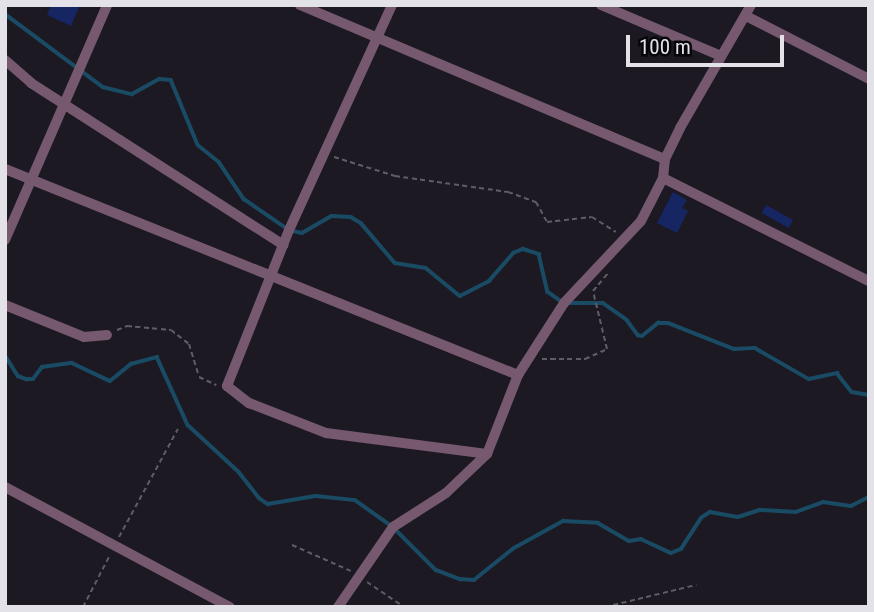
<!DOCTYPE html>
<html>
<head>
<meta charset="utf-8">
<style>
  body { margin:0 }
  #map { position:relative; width:874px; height:612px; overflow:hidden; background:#1c1923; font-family:"Roboto Condensed",sans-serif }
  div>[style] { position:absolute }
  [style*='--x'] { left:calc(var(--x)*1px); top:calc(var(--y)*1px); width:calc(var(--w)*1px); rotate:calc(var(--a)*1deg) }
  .stream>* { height:3.5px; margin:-1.75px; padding:0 1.75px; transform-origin:1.75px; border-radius:1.75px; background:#1a4b64 }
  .building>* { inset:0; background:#162663; transform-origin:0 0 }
  .path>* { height:2px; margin-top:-1px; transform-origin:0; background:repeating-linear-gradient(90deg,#5e5c65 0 5px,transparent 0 8.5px) }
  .street>* { height:10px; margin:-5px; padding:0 5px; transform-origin:5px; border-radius:5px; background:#76596f }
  span { translate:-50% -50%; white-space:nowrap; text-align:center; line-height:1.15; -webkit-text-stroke:5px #060509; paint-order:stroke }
  .frame { position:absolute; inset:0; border:7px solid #e4e2e9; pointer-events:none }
  .scale { position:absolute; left:626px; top:35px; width:158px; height:32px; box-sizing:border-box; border:4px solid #e4e2e9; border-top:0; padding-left:9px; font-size:21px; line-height:24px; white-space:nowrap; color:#e4e2e9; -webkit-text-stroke:5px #060509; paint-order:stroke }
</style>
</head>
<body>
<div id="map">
  <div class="stream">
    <div style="--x:5;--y:14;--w:122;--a:36.7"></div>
    <div style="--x:103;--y:87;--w:30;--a:14"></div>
    <div style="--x:132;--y:94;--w:31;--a:-29"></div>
    <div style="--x:159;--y:79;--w:12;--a:5"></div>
    <div style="--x:171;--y:80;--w:70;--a:67.4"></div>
    <div style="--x:198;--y:145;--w:27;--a:39"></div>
    <div style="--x:219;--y:162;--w:45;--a:56"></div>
    <div style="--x:244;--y:199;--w:55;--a:34.6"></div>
    <div style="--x:289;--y:230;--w:13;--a:13"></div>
    <div style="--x:302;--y:233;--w:34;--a:-30"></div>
    <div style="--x:332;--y:216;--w:19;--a:3"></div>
    <div style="--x:351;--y:217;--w:12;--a:31"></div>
    <div style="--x:361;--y:223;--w:52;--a:49.6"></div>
    <div style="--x:395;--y:263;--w:31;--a:9"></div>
    <div style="--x:426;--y:268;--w:44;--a:39.5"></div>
    <div style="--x:460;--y:296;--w:33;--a:-27"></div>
    <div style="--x:489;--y:281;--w:37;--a:-49"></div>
    <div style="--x:513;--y:253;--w:11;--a:-22"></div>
    <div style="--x:523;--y:249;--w:17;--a:17"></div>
    <div style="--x:539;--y:254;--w:39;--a:77"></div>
    <div style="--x:548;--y:292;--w:19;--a:35"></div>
    <div style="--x:564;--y:303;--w:39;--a:0"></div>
    <div style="--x:603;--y:303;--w:29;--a:35"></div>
    <div style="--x:627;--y:320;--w:19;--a:54"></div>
    <div style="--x:638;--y:335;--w:4;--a:14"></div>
    <div style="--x:642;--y:336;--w:21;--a:-39"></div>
    <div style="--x:658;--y:323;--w:10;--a:0"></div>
    <div style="--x:668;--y:323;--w:71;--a:21.5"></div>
    <div style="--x:734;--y:349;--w:21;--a:-3"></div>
    <div style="--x:755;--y:348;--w:62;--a:29.9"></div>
    <div style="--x:809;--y:379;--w:29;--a:-12"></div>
    <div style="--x:837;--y:373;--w:24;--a:52"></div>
    <div style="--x:852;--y:392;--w:17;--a:10"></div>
    <div style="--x:5;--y:355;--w:25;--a:58"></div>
    <div style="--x:18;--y:376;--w:9;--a:21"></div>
    <div style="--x:26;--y:379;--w:7;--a:0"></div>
    <div style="--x:33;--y:379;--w:15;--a:-53"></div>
    <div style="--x:42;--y:367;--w:30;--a:-8"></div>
    <div style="--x:72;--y:363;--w:42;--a:25.3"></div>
    <div style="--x:110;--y:381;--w:27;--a:-39"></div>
    <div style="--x:131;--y:364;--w:27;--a:-15"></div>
    <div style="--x:157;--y:357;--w:75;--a:65.5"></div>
    <div style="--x:188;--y:425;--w:69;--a:42.7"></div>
    <div style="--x:239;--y:472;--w:33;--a:52"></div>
    <div style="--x:259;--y:498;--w:11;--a:34"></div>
    <div style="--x:268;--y:504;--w:49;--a:-9.5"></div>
    <div style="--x:316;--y:496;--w:39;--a:6"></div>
    <div style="--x:355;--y:500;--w:47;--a:35.4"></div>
    <div style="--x:393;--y:527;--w:61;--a:45"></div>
    <div style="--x:436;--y:570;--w:26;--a:21"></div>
    <div style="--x:460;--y:579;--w:14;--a:4"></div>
    <div style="--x:474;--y:580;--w:51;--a:-38.7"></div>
    <div style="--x:514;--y:548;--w:56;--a:-28.9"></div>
    <div style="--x:563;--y:521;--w:35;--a:3"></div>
    <div style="--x:598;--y:523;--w:36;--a:30"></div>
    <div style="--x:629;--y:541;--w:12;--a:-9"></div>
    <div style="--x:641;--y:539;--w:33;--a:25"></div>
    <div style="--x:671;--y:553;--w:11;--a:-22"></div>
    <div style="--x:681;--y:549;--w:37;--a:-57"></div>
    <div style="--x:701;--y:518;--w:11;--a:-34"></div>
    <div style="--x:710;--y:512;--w:28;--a:10"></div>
    <div style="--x:738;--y:517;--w:23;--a:-18"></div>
    <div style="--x:760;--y:510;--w:36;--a:3"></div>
    <div style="--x:796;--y:512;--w:29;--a:-20"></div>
    <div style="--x:823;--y:502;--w:28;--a:8"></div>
    <div style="--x:851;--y:506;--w:20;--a:-27"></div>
    <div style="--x:5;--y:606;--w:1;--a:45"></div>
  </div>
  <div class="building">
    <div style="clip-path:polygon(51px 5px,80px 5px,71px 26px,47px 15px)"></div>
    <div style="clip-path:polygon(673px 192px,687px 200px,682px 208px,688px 211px,677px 233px,657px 223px)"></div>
    <div style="left:766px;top:205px;width:31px;height:9px;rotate:29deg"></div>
  </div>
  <div class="path">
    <div style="--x:334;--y:157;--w:64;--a:17.3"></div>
    <div style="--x:395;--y:176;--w:114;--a:8.1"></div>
    <div style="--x:508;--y:192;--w:30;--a:20"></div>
    <div style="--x:536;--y:202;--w:23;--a:61"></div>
    <div style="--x:547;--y:222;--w:45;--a:-6.3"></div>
    <div style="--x:592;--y:217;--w:28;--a:32"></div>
    <div style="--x:117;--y:330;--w:11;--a:-22"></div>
    <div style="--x:127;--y:326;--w:44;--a:5.2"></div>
    <div style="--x:171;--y:330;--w:23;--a:38"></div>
    <div style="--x:189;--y:344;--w:34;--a:73"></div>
    <div style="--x:199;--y:377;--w:19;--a:25"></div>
    <div style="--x:542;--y:359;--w:43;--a:0"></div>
    <div style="--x:585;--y:359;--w:24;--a:-24"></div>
    <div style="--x:607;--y:349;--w:60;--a:-103.6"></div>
    <div style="--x:593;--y:291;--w:23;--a:-50"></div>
    <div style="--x:119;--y:537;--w:123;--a:-61.4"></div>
    <div style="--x:292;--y:545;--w:64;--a:23.8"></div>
    <div style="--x:367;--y:582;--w:45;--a:34"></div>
    <div style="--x:83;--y:607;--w:59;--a:-62.6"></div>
    <div style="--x:605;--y:607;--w:94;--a:-13.6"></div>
  </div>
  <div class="street">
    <div style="--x:300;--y:5;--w:396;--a:22.9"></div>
    <div style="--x:392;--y:5;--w:247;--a:114.6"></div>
    <div style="--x:289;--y:230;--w:168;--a:111.7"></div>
    <div style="--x:227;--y:386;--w:28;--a:38"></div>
    <div style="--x:249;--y:403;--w:83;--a:21.3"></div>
    <div style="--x:326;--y:433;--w:162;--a:7.4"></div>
    <div style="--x:601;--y:5;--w:130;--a:23"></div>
    <div style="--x:746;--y:16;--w:138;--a:27.1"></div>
    <div style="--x:5;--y:60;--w:35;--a:41"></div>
    <div style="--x:31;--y:83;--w:300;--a:32.7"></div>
    <div style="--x:5;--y:169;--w:553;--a:21.88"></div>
    <div style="--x:663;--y:178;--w:230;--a:26.6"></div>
    <div style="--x:5;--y:240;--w:256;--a:-66.5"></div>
    <div style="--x:5;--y:305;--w:85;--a:22.1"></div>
    <div style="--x:84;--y:337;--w:23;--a:-5"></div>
    <div style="--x:5;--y:487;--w:255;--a:28.1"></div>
    <div style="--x:338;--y:607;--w:97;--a:-55.5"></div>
    <div style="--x:393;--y:527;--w:63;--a:-32.7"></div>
    <div style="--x:446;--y:493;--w:57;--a:-43.6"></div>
    <div style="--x:487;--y:454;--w:85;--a:-68.6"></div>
    <div style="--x:518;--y:375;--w:85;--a:-57.4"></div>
    <div style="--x:564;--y:303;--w:112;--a:-46.8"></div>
    <div style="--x:641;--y:221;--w:48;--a:-62.9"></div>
    <div style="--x:663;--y:178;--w:19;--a:-84"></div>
    <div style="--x:665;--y:159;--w:34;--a:-64"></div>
    <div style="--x:680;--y:128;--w:142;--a:-60"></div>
  </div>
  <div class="frame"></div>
  <div class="scale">100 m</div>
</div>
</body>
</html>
